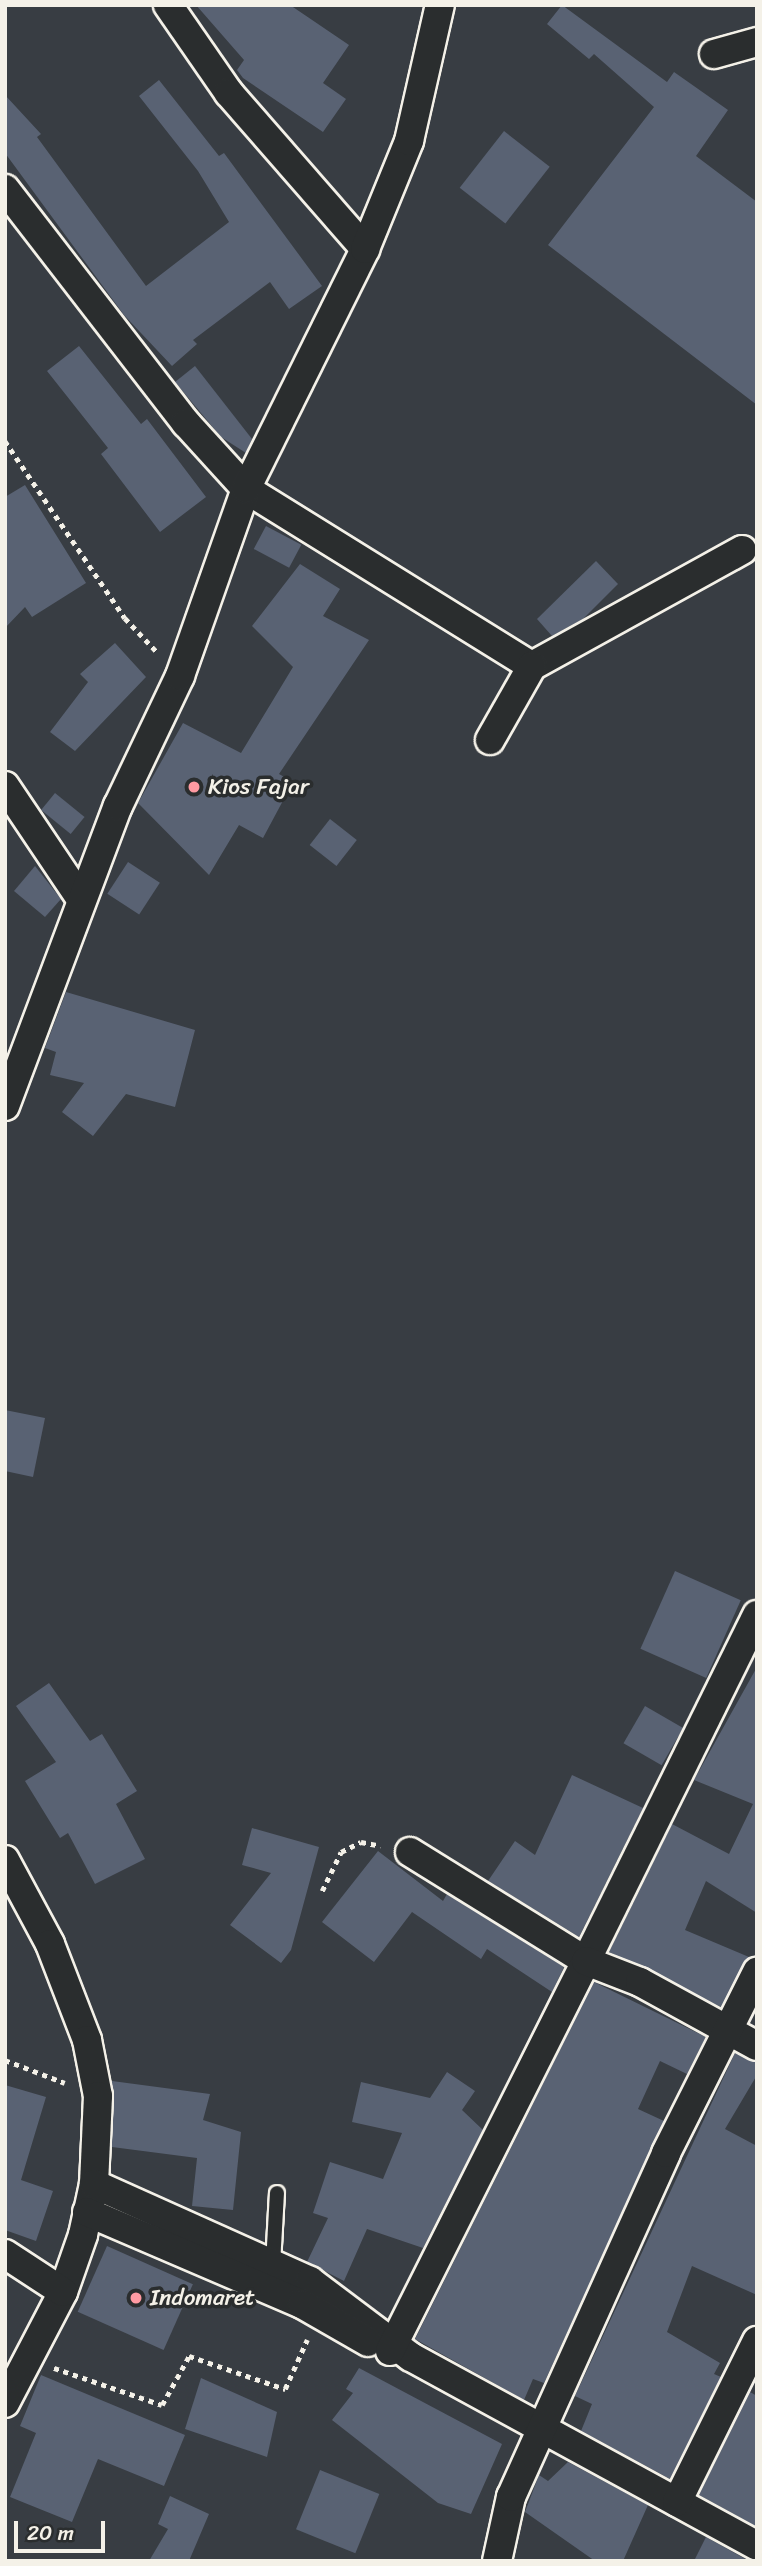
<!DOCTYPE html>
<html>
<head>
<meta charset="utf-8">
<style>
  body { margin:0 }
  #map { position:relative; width:762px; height:2566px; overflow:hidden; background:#383d43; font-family:Sriracha,sans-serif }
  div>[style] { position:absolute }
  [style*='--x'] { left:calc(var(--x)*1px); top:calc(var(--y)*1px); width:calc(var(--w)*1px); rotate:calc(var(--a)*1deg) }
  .building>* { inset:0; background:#596273; transform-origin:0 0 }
  .path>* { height:4.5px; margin-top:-2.25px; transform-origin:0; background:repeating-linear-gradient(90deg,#f4f1e8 0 5px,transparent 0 10px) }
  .roads { filter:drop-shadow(2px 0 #f4f1e8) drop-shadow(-2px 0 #f4f1e8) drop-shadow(0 2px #f4f1e8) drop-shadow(0 -2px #f4f1e8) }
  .lane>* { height:14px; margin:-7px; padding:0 7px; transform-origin:7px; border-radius:7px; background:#2a2d2e }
  .street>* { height:28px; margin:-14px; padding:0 14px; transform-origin:14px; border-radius:14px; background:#2a2d2e }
  .dots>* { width:19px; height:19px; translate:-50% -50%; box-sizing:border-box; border:4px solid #2a2d2e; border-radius:50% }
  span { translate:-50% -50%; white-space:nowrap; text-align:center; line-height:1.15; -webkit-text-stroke:7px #2a2d2e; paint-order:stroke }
  .poi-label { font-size:23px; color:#f4f1e8 }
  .left { translate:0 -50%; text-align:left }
  .frame { position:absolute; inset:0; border:7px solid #f4f1e8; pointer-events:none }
  .scale { position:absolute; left:14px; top:2521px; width:91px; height:32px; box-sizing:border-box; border:4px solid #f4f1e8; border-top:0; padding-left:9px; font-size:21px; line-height:24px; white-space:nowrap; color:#f4f1e8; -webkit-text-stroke:5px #2a2d2e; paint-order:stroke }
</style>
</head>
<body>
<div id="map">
  <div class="building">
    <div style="clip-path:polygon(196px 5px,290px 5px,349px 45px,323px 83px,346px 99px,323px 132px,243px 78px,237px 70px,244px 60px)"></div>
    <div style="clip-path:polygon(562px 5px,667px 82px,674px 72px,728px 110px,696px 156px,757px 202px,757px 405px,548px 245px,654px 107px,594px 54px,589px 59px,547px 24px)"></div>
    <div style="clip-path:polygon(159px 80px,219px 156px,224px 153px,322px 286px,289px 309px,270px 282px,193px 340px,197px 344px,172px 366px,124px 315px,5px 153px,5px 95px,41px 134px,37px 137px,146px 286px,229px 222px,198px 171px,139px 96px)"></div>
    <div style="left:504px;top:131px;width:58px;height:72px;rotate:38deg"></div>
    <div style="clip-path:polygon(79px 346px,141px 424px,147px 419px,206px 497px,160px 532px,101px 454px,108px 448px,47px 371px)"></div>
    <div style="clip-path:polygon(195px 366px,252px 439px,246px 453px,221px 437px,175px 382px)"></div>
    <div style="clip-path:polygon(25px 485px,86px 583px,32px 617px,25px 607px,5px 628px,5px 497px)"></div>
    <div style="left:266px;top:526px;width:40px;height:26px;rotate:28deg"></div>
    <div style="clip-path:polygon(596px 561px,618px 584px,583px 619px,552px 636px,537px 619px)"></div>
    <div style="clip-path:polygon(300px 564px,340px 589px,323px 616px,369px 640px,279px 774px,293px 782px,263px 838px,239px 825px,209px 875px,138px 803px,183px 723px,241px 753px,293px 667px,252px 626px)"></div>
    <div style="clip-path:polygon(115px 643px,146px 677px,75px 751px,50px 732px,88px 682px,80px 674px)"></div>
    <div style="left:55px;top:793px;width:38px;height:22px;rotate:39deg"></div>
    <div style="left:330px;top:819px;width:34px;height:33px;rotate:38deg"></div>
    <div style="left:128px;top:862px;width:38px;height:38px;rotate:33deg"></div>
    <div style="clip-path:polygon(35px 866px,61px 899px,45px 917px,14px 891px)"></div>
    <div style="clip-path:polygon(66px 992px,195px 1030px,175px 1107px,126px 1094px,93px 1136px,62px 1112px,84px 1083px,50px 1075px,56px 1052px,45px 1048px)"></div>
    <div style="clip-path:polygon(5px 1410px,45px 1418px,33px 1477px,5px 1471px)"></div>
    <div style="left:675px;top:1571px;width:72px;height:85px;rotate:24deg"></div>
    <div style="clip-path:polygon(757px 1667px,757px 1913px,706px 1881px,685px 1930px,749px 1957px,721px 2007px,609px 1952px,672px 1824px,729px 1854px,753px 1804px,694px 1780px)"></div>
    <div style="clip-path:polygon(49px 1683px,90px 1741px,102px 1734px,137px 1791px,116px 1804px,145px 1859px,95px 1884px,68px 1833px,60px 1838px,25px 1781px,56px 1762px,16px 1706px)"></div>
    <div style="left:645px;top:1706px;width:44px;height:43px;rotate:30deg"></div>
    <div style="clip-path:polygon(572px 1775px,643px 1808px,579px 1937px,488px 1881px,515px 1841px,535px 1855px)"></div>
    <div style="clip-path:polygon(252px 1828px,319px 1847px,291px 1950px,281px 1963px,230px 1925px,271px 1873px,242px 1865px)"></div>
    <div style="clip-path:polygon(378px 1851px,443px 1901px,447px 1894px,564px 1967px,552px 1992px,487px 1949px,481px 1959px,412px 1912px,374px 1962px,322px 1922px)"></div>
    <div style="clip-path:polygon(594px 1982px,706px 2037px,687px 2074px,660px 2061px,638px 2109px,664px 2121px,544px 2383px,533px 2379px,524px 2400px,415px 2339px)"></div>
    <div style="clip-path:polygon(735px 2053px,757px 2063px,757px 2075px,725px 2129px,757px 2146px,757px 2295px,692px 2266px,667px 2332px,720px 2363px,714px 2374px,721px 2377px,670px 2479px,581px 2431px,592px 2404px,575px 2396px)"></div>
    <div style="clip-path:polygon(447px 2072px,475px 2091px,462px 2110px,483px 2130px,423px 2248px,367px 2229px,344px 2281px,307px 2262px,328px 2218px,313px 2213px,330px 2162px,383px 2179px,402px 2133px,352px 2122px,361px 2082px,430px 2098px)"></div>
    <div style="clip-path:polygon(112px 2081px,210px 2094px,203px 2120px,241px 2132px,233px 2210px,192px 2206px,197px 2158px,112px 2147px)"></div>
    <div style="clip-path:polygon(5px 2085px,46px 2097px,21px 2180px,53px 2191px,36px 2241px,5px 2230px)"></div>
    <div style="left:107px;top:2246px;width:94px;height:72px;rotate:24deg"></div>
    <div style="clip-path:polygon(359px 2368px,502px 2444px,471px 2514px,438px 2503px,332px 2420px,353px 2393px,346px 2389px)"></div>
    <div style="clip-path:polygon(41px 2375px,185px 2435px,164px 2486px,98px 2459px,72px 2522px,10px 2497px,36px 2433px,20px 2426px)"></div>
    <div style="clip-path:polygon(201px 2378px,277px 2412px,267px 2457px,185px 2429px)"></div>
    <div style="clip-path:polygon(750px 2392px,757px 2396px,757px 2527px,699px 2495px)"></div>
    <div style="clip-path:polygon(568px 2462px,648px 2505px,623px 2561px,595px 2561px,525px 2512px,539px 2475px,548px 2481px)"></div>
    <div style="left:320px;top:2470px;width:64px;height:64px;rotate:22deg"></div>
    <div style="clip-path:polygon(170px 2496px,209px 2514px,189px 2561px,149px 2561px,168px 2529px,158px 2524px)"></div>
    <div style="clip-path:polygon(706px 2537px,749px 2561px,694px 2561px)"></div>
  </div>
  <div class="path">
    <div style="--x:5;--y:441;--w:214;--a:55.9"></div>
    <div style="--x:125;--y:618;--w:48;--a:46.7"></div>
    <div style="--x:322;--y:1891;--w:43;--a:-64"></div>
    <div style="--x:341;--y:1852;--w:22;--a:-27"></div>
    <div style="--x:361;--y:1842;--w:20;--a:11"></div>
    <div style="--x:5;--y:2060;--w:64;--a:21"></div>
    <div style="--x:54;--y:2368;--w:114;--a:18.9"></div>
    <div style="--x:162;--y:2405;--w:56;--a:-61.1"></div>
    <div style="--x:189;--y:2356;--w:102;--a:19"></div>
    <div style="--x:285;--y:2389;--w:54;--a:-65.8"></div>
  </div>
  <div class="roads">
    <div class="lane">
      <div style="--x:273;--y:2264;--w:71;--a:-86.8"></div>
    </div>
    <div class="street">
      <div style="--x:168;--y:5;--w:107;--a:55.3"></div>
      <div style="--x:229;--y:93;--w:207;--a:48.9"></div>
      <div style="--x:714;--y:54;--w:45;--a:-15.6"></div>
      <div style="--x:5;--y:189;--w:296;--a:52.3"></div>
      <div style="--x:186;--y:423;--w:89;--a:47.7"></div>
      <div style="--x:246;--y:489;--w:336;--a:31.8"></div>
      <div style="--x:532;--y:666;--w:240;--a:-28.9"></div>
      <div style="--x:490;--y:740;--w:85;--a:-60.4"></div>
      <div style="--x:5;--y:786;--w:136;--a:56.1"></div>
      <div style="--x:5;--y:1106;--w:321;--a:-69.4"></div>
      <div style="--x:118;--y:806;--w:144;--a:-64.5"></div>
      <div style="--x:180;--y:676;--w:198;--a:-70.6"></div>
      <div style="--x:246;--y:489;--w:268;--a:-63.6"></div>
      <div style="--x:365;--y:249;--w:117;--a:-67.8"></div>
      <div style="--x:409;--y:141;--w:139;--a:-77.2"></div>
      <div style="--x:410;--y:1852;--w:207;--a:31.8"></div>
      <div style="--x:586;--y:1961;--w:386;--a:-63.7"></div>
      <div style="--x:5;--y:1860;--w:95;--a:61.8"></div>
      <div style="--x:50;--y:1944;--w:103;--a:68.9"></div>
      <div style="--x:87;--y:2040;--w:57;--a:78.9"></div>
      <div style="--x:98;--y:2096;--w:88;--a:92.6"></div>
      <div style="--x:94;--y:2184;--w:52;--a:102.2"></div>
      <div style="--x:83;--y:2235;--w:60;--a:109.3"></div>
      <div style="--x:63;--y:2292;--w:125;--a:117.6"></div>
      <div style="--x:94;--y:2184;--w:237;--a:24.2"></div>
      <div style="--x:310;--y:2281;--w:126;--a:37"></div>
      <div style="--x:411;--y:2357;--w:394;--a:28.6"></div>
      <div style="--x:87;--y:2212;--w:234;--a:23.2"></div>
      <div style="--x:302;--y:2304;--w:76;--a:29.9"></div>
      <div style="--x:5;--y:2254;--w:69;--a:33.2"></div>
      <div style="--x:390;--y:2351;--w:436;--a:-63.3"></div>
      <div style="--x:586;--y:1961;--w:58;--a:21.3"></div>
      <div style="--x:640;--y:1982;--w:133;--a:28.7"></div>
      <div style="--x:677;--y:2502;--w:180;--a:-63.6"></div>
      <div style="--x:497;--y:2561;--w:66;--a:-77.7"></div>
      <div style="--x:511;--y:2497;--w:377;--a:-65.7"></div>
      <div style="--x:666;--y:2153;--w:203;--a:-63.3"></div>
    </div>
  </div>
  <div class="dots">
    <div style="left:194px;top:787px;background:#ff9aa2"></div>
    <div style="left:136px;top:2298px;background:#ff9aa2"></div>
  </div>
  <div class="poi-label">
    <span class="left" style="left:208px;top:787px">Kios Fajar</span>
    <span class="left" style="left:150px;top:2298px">Indomaret</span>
  </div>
  <div class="frame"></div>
  <div class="scale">20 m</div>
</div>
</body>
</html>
